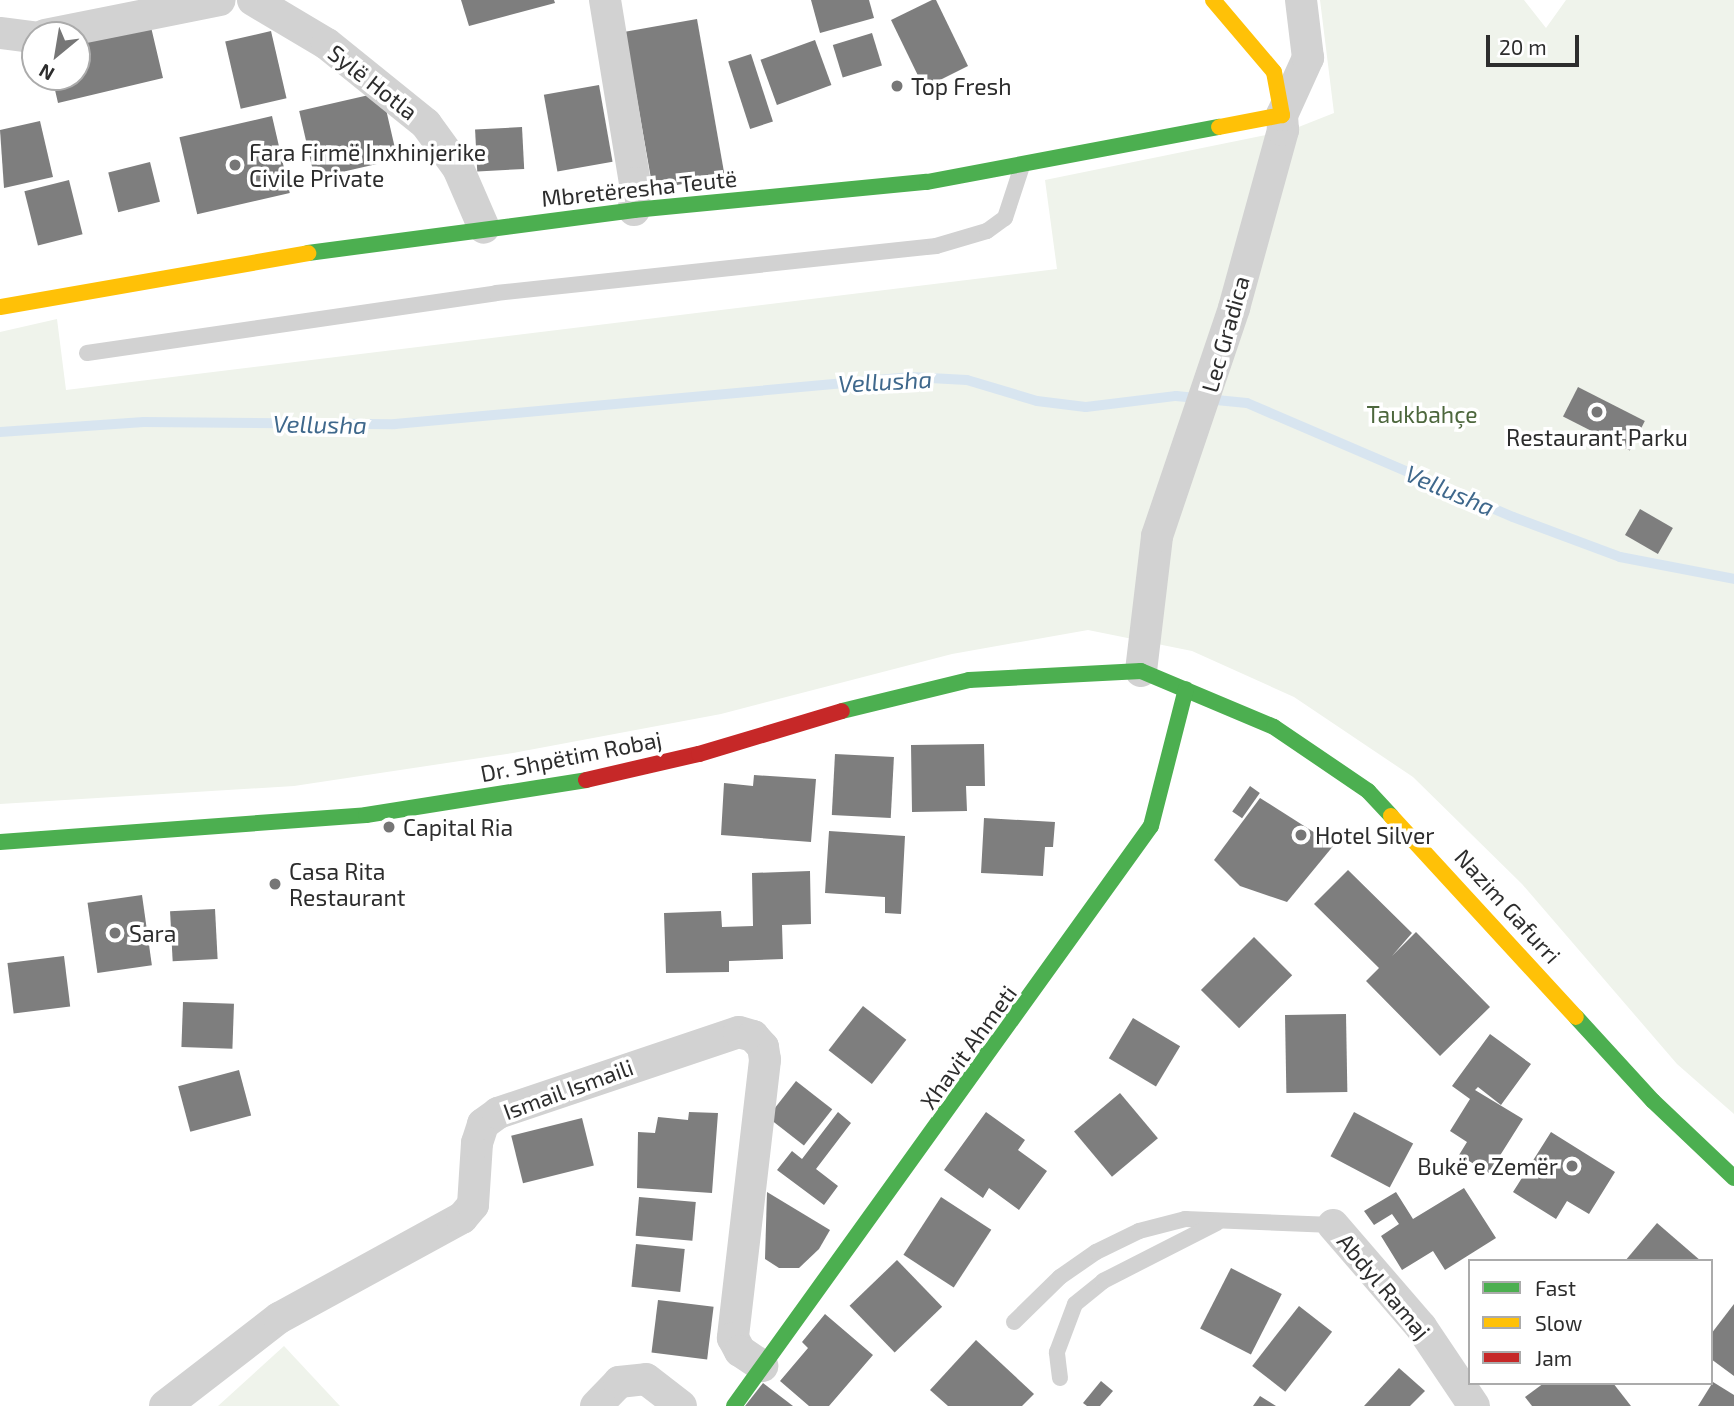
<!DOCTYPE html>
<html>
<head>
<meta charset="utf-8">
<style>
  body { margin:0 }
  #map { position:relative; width:1734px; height:1406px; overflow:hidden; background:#fff; font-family:"Exo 2",sans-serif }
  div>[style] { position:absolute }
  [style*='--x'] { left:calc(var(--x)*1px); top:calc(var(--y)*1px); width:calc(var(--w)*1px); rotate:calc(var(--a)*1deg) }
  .green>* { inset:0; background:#eff3eb }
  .stream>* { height:10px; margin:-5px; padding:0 5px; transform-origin:5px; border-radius:5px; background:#d8e5f0 }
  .building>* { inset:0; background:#7e7e7e; transform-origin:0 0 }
  .lane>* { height:16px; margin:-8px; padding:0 8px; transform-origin:8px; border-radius:8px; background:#d2d2d2 }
  .street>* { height:32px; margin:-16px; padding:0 16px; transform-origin:16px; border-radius:16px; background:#d2d2d2 }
  .fast>* { height:16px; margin:-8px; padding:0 8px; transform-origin:8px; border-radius:8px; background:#4caf50 }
  .slow>* { height:16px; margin:-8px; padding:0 8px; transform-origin:8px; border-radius:8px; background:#ffc107 }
  .jam>* { height:16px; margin:-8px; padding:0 8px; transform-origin:8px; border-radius:8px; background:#c62828 }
  .dots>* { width:19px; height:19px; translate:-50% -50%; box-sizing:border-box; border:4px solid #fff; border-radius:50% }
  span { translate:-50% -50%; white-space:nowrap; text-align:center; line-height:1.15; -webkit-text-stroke:7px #fff; paint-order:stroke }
  .street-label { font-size:23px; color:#2d2d2d }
  .poi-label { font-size:23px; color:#2d2d2d }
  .left { translate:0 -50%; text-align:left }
  .right { translate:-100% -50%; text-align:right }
  .park-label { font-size:23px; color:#4d673d }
  .water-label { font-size:24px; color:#3f688c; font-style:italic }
  .legend { position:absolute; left:1468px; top:1259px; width:245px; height:126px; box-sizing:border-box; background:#fff; border:2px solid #ababab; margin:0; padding:9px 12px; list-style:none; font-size:21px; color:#2d2d2d }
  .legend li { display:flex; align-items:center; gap:14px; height:35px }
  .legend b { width:35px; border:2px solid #ababab }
  .north { position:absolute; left:21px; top:21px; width:70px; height:70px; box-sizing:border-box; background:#fff; border:2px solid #ababab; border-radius:50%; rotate:210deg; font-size:19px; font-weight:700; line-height:28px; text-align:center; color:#2d2d2d }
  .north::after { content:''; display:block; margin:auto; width:24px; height:32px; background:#767676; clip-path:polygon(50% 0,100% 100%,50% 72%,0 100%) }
  .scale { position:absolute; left:1486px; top:35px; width:93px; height:32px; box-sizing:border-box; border:4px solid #2d2d2d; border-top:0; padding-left:9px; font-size:21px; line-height:24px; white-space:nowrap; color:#2d2d2d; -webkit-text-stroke:5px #fff; paint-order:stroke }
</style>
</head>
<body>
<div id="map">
  <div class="green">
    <div style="clip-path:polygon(1320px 0,1524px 0,1546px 28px,1566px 0,1734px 0,1734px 1114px,1677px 1064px,1522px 884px,1413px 777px,1294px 697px,1192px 651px,1088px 630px,952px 654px,721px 714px,513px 753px,294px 786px,0 804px,0 332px,57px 319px,66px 390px,1057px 269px,1045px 180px,1291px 130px,1334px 113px)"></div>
    <div style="clip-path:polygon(284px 1346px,340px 1406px,218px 1406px)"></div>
  </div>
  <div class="stream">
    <div style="--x:0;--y:432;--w:144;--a:-4"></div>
    <div style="--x:144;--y:422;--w:251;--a:0.5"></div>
    <div style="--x:395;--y:424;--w:518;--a:-5.2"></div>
    <div style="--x:911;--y:377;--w:56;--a:3.1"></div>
    <div style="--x:967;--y:380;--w:73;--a:16.7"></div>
    <div style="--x:1037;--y:401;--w:49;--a:7"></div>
    <div style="--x:1086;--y:407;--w:91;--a:-7"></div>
    <div style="--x:1176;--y:396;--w:71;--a:5.6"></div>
    <div style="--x:1247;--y:403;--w:289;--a:23.2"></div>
    <div style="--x:1513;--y:517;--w:114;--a:20.5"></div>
    <div style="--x:1620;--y:557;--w:116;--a:10.9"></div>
  </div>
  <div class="building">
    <div style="clip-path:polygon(461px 0,554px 0,555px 3px,469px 26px)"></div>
    <div style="clip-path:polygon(811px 0,869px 0,874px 18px,820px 33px)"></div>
    <div style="clip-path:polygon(932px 0,936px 0,968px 66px,924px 88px,891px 20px)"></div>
    <div style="left:697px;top:19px;width:160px;height:73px;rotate:80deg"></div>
    <div style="clip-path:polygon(151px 27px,163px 78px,58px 103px,52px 77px,77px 77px,77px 44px)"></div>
    <div style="left:271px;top:31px;width:69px;height:47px;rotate:77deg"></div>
    <div style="left:872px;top:33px;width:34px;height:41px;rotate:73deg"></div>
    <div style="left:815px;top:40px;width:48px;height:58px;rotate:70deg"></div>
    <div style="left:751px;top:54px;width:71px;height:24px;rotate:72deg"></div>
    <div style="left:599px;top:85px;width:78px;height:56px;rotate:80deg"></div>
    <div style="left:382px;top:92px;width:69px;height:85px;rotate:77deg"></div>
    <div style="left:272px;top:116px;width:79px;height:95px;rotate:77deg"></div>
    <div style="clip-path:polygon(40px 121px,53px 177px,4px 188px,0 130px)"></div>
    <div style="left:522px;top:127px;width:42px;height:47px;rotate:87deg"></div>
    <div style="left:150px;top:162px;width:41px;height:43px;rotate:76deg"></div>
    <div style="left:69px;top:180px;width:56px;height:46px;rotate:76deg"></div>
    <div style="left:1578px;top:387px;width:75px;height:33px;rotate:27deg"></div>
    <div style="left:1640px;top:509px;width:38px;height:30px;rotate:30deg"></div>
    <div style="clip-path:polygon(984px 744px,985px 786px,966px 786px,967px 811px,912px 812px,911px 745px)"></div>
    <div style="left:835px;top:754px;width:59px;height:61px;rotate:3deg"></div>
    <div style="clip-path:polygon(754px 775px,816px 779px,811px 842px,721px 835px,724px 783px,753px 786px)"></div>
    <div style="left:1250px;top:786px;width:12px;height:31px;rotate:35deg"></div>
    <div style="clip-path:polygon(1260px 798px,1334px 845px,1287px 902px,1240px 886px,1214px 860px)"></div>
    <div style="clip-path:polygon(984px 818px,1055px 822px,1053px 847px,1045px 847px,1043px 876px,981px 873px)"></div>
    <div style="clip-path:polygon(829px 831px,905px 836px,901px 914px,885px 913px,885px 897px,825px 893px)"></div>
    <div style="clip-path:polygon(1348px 870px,1412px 933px,1392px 956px,1416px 932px,1490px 1007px,1440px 1056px,1366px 981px,1379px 968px,1314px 904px)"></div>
    <div style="clip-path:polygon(810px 871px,811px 924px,782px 925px,783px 959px,729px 961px,729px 972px,666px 973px,664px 913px,721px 911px,722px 927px,753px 926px,752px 873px)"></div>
    <div style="left:142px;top:895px;width:71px;height:55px;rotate:82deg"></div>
    <div style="left:215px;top:909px;width:50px;height:45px;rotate:87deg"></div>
    <div style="left:1254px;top:937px;width:54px;height:75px;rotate:45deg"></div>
    <div style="left:64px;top:956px;width:51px;height:57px;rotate:83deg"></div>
    <div style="left:183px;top:1002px;width:51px;height:45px;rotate:2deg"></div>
    <div style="left:863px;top:1006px;width:55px;height:56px;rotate:38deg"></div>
    <div style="left:1346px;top:1014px;width:78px;height:61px;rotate:89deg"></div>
    <div style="left:1133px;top:1018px;width:55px;height:47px;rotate:31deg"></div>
    <div style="clip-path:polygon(1490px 1034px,1531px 1064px,1501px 1105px,1478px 1087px,1475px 1090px,1523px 1119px,1489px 1173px,1459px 1155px,1467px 1142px,1450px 1131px,1470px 1099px,1452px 1086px)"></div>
    <div style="left:239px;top:1070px;width:47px;height:63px;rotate:75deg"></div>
    <div style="left:796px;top:1081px;width:46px;height:46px;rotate:38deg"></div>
    <div style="left:1120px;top:1093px;width:59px;height:60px;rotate:50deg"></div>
    <div style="clip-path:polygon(689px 1112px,718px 1113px,712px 1193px,637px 1188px,638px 1132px,655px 1133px,658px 1117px,688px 1120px)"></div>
    <div style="clip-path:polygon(838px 1112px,851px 1123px,816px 1169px,838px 1186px,824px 1205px,777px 1170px,792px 1151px,802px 1159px)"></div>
    <div style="clip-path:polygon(986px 1112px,1025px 1140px,1018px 1150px,1047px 1171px,1019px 1210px,989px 1188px,983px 1198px,944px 1170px)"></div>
    <div style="left:1354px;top:1112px;width:67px;height:50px;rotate:28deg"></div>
    <div style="left:582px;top:1118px;width:49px;height:73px;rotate:76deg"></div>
    <div style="clip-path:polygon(1551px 1132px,1615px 1172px,1589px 1214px,1567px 1201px,1556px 1219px,1513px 1192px)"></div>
    <div style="clip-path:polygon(1464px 1188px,1496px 1238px,1445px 1270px,1433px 1251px,1402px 1270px,1381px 1236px,1399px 1224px,1392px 1214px,1374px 1225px,1364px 1211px,1396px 1192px,1413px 1219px)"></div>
    <div style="clip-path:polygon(767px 1192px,830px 1230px,819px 1249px,799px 1268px,779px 1268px,765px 1259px)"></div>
    <div style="left:639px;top:1197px;width:57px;height:39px;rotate:5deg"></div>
    <div style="left:941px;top:1197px;width:60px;height:69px;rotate:33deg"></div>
    <div style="clip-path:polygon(1657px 1223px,1701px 1261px,1625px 1261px)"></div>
    <div style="left:636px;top:1244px;width:49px;height:43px;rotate:6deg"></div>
    <div style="left:897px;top:1260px;width:65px;height:66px;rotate:46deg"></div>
    <div style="left:1231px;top:1268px;width:57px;height:68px;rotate:27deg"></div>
    <div style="left:658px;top:1300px;width:56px;height:53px;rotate:7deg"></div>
    <div style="clip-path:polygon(1734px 1304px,1734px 1376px,1711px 1359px,1711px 1334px)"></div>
    <div style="left:1299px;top:1306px;width:42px;height:76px;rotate:38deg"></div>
    <div style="clip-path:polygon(825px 1314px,873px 1355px,829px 1406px,809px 1406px,780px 1381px,808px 1348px,802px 1342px)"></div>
    <div style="clip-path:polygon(976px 1340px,1034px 1394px,1022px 1406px,948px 1406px,930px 1390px)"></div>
    <div style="clip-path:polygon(1399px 1368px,1425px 1391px,1410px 1406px,1364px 1406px)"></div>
    <div style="clip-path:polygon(1101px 1381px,1113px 1391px,1100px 1406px,1087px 1406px,1083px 1403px)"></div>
    <div style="clip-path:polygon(1713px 1382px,1734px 1395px,1734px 1406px,1698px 1406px)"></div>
    <div style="clip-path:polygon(763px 1383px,793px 1406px,745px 1406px)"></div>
    <div style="clip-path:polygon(1544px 1383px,1613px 1383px,1631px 1406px,1532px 1406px,1525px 1397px)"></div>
    <div style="clip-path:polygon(1260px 1396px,1276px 1406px,1253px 1406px)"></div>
  </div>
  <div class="lane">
    <div style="--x:87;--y:353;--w:413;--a:-8.3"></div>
    <div style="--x:496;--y:293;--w:443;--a:-6.1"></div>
    <div style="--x:936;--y:246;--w:53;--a:-16.4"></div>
    <div style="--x:987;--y:231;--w:22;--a:-36"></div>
    <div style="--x:1005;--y:218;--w:55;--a:-71.9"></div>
    <div style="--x:1014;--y:1322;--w:64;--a:-44.4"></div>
    <div style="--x:1060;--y:1277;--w:44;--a:-34.8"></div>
    <div style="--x:1096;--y:1252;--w:48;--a:-26"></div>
    <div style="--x:1139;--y:1231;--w:48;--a:-14.6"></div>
    <div style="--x:1185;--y:1219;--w:148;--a:2.3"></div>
    <div style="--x:1060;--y:1378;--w:26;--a:-97"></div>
    <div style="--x:1057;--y:1352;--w:51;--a:-69.4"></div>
    <div style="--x:1075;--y:1304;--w:36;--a:-39"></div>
    <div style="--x:1103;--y:1281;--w:128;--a:-27"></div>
  </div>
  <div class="street">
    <div style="--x:253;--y:0;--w:86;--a:30.7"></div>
    <div style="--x:327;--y:44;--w:127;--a:38.9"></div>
    <div style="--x:426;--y:124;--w:54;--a:54"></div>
    <div style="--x:458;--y:168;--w:65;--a:66.6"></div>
    <div style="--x:605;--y:0;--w:185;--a:80.7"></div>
    <div style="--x:635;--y:183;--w:27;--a:92"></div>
    <div style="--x:0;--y:33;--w:35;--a:7"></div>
    <div style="--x:45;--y:35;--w:178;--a:-11.3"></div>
    <div style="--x:1141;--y:671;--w:136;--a:-83.2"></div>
    <div style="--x:1157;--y:536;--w:241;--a:-71.3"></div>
    <div style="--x:1234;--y:308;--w:185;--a:-74.6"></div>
    <div style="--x:1283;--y:130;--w:15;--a:-94"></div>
    <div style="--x:1282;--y:115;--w:63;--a:-65.5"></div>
    <div style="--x:1308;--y:58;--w:58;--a:-96.9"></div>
    <div style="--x:1333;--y:1225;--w:135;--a:49.2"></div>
    <div style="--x:1421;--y:1327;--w:95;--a:56.1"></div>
    <div style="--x:165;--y:1406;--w:144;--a:-37.7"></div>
    <div style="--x:279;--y:1318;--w:209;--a:-28.7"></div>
    <div style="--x:462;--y:1218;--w:17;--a:-50"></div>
    <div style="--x:473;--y:1205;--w:62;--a:-86.3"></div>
    <div style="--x:477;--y:1143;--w:20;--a:-72"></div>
    <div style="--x:483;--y:1124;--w:19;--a:-36"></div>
    <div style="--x:498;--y:1113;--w:254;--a:-18.6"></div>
    <div style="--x:739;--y:1032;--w:15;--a:16"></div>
    <div style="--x:753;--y:1036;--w:15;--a:48"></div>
    <div style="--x:763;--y:1047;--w:13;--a:81"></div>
    <div style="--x:765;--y:1060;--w:280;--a:96.6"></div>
    <div style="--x:733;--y:1338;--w:15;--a:62"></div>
    <div style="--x:740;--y:1351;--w:27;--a:34"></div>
    <div style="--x:596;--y:1406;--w:33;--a:-46"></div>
    <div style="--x:619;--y:1382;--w:27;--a:-6"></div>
    <div style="--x:646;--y:1379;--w:44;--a:37.6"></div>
  </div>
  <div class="fast">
    <div style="--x:308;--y:253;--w:329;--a:-7.5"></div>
    <div style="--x:634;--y:210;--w:294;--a:-5.5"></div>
    <div style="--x:927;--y:182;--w:297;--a:-10.7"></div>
    <div style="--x:842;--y:711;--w:131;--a:-13.7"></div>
    <div style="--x:969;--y:680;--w:172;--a:-3"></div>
    <div style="--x:1141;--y:671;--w:144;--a:22.8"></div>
    <div style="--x:1274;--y:727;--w:114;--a:34.2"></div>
    <div style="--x:1368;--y:791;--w:34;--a:47"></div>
    <div style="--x:0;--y:842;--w:367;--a:-4.2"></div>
    <div style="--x:366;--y:815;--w:223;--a:-9"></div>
    <div style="--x:1576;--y:1017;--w:114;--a:47.5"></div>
    <div style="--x:1653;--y:1101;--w:112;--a:43.5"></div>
    <div style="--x:734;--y:1406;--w:714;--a:-54.29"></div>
    <div style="--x:1151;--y:826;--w:141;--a:-75.7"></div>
  </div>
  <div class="slow">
    <div style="--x:1213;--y:0;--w:94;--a:49.7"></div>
    <div style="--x:1274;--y:72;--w:44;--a:79.5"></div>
    <div style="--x:1282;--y:115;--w:64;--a:169.2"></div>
    <div style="--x:0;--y:307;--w:313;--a:-9.9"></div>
    <div style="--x:1391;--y:816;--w:273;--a:47.4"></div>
  </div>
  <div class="jam">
    <div style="--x:586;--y:780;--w:116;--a:-13"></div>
    <div style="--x:699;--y:754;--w:149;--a:-16.7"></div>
  </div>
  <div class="dots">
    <div style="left:897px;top:86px;background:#767676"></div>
    <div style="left:235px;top:165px;background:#767676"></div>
    <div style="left:1597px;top:412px;background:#767676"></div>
    <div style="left:389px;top:827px;background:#767676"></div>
    <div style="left:1301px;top:835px;background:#767676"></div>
    <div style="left:275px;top:884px;background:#767676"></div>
    <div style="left:115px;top:933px;background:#767676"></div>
    <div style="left:1572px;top:1166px;background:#767676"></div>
  </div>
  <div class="street-label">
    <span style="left:373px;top:82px;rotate:38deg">Sylë Hotla</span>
    <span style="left:639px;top:188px;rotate:-6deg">Mbretëresha Teutë</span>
    <span style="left:1225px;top:334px;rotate:-74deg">Lec Gradica</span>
    <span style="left:571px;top:756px;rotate:-11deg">Dr. Shpëtim Robaj</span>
    <span style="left:1508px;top:906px;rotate:48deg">Nazim Gafurri</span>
    <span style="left:968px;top:1047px;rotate:-54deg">Xhavit Ahmeti</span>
    <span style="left:568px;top:1089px;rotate:-20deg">Ismail Ismaili</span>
    <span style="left:1384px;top:1286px;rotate:50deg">Abdyl Ramaj</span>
  </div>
  <div class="poi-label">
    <span class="left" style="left:911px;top:86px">Top Fresh</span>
    <span class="left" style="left:249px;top:165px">Fara Firmë Inxhinjerike<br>Civile Private</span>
    <span style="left:1597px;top:437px">Restaurant Parku</span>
    <span class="left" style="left:403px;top:827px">Capital Ria</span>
    <span class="left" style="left:1315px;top:835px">Hotel Silver</span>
    <span class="left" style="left:289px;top:884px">Casa Rita<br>Restaurant</span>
    <span class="left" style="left:129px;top:933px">Sara</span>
    <span class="right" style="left:1558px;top:1166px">Bukë e Zemër</span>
  </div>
  <div class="park-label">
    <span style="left:1422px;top:414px">Taukbahçe</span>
  </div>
  <div class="water-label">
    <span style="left:885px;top:381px;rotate:-3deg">Vellusha</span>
    <span style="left:320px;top:424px;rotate:1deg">Vellusha</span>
    <span style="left:1450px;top:490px;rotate:23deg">Vellusha</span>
  </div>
  <ul class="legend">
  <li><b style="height:9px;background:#4caf50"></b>Fast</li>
  <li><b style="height:9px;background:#ffc107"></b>Slow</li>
  <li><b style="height:9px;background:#c62828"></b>Jam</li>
  </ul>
  <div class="north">N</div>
  <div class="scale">20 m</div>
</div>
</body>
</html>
